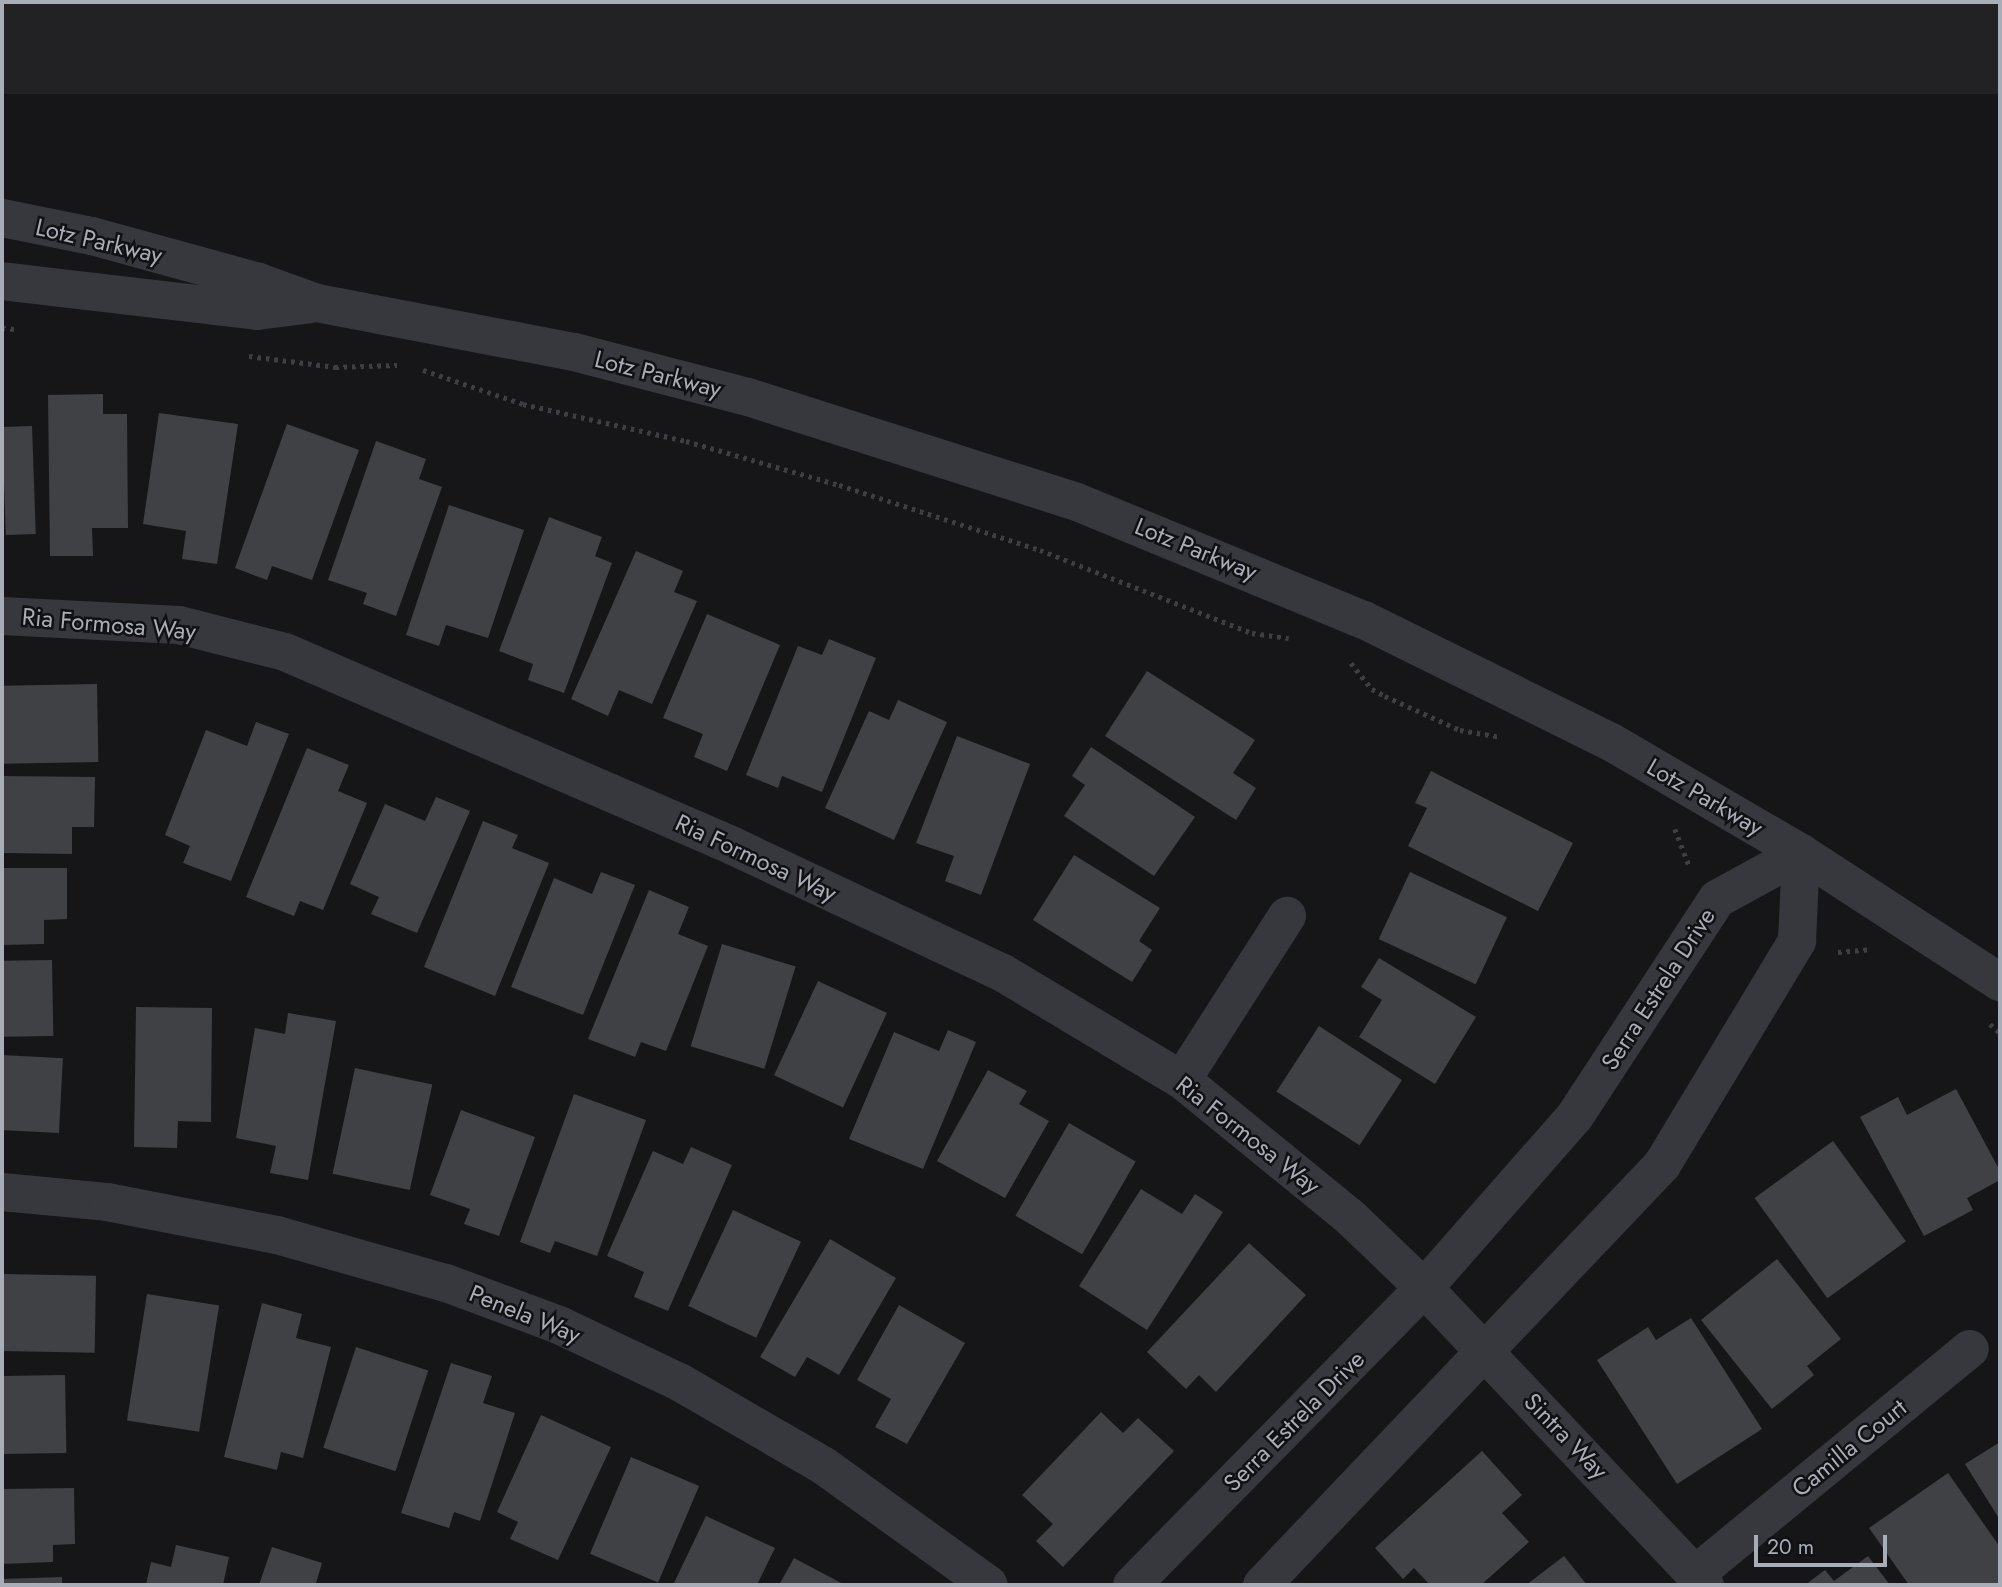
<!DOCTYPE html>
<html>
<head>
<meta charset="utf-8">
<style>
  body { margin:0 }
  #map { position:relative; width:2002px; height:1587px; overflow:hidden; background:#161618; font-family:Jost,sans-serif }
  div>[style] { position:absolute }
  [style*='--x'] { left:calc(var(--x)*1px); top:calc(var(--y)*1px); width:calc(var(--w)*1px); rotate:calc(var(--a)*1deg) }
  .built>* { inset:0; background:#222225; transform-origin:0 0 }
  .building>* { inset:0; background:#404145; transform-origin:0 0 }
  .path>* { height:4.5px; margin-top:-2.25px; transform-origin:0; background:repeating-linear-gradient(90deg,#3d3f44 0 3.5px,transparent 0 8.5px) }
  .minor>* { height:38px; margin:-19px; padding:0 19px; transform-origin:19px; border-radius:19px; background:#37383d }
  span { translate:-50% -50%; white-space:nowrap; text-align:center; line-height:1.15; -webkit-text-stroke:5px #111113; paint-order:stroke }
  .street-label { font-size:24px; color:#a8adb8 }
  .frame { position:absolute; inset:0; border:4px solid #a8adb8; pointer-events:none }
  .scale { position:absolute; left:1754px; top:1535px; width:133px; height:32px; box-sizing:border-box; border:4px solid #a8adb8; border-top:0; padding-left:9px; font-size:21px; line-height:24px; white-space:nowrap; color:#a8adb8; -webkit-text-stroke:5px #111113; paint-order:stroke }
</style>
</head>
<body>
<div id="map">
  <div class="built">
    <div style="left:2px;top:2px;width:1998px;height:92px"></div>
  </div>
  <div class="building">
    <div style="clip-path:polygon(103px 394px,103px 414px,127px 414px,128px 528px,92px 528px,93px 556px,50px 556px,48px 395px)"></div>
    <div style="clip-path:polygon(159px 413px,238px 424px,217px 564px,182px 559px,186px 531px,143px 524px)"></div>
    <div style="clip-path:polygon(287px 424px,359px 450px,312px 580px,272px 566px,267px 580px,235px 568px)"></div>
    <div style="left:32px;top:426px;width:108px;height:30px;rotate:88deg"></div>
    <div style="clip-path:polygon(376px 441px,426px 459px,419px 479px,442px 487px,396px 616px,363px 604px,367px 593px,328px 580px)"></div>
    <div style="clip-path:polygon(449px 505px,524px 530px,488px 638px,446px 625px,439px 646px,406px 635px)"></div>
    <div style="clip-path:polygon(549px 517px,602px 537px,595px 556px,612px 563px,564px 693px,528px 680px,533px 664px,499px 651px)"></div>
    <div style="clip-path:polygon(636px 551px,683px 571px,674px 592px,697px 601px,652px 704px,619px 690px,608px 716px,571px 699px)"></div>
    <div style="clip-path:polygon(707px 614px,780px 645px,727px 771px,694px 757px,703px 734px,663px 718px)"></div>
    <div style="clip-path:polygon(829px 639px,876px 658px,822px 792px,782px 776px,778px 788px,746px 775px,798px 646px,822px 655px)"></div>
    <div style="clip-path:polygon(1147px 671px,1255px 740px,1233px 773px,1256px 788px,1236px 820px,1105px 736px)"></div>
    <div style="left:97px;top:684px;width:78px;height:95px;rotate:89deg"></div>
    <div style="clip-path:polygon(898px 700px,947px 722px,894px 840px,825px 808px,869px 711px,889px 720px)"></div>
    <div style="clip-path:polygon(256px 722px,289px 734px,231px 881px,183px 863px,190px 846px,165px 835px,206px 730px,247px 746px)"></div>
    <div style="clip-path:polygon(957px 736px,1030px 764px,981px 895px,945px 881px,954px 856px,916px 843px)"></div>
    <div style="clip-path:polygon(1091px 747px,1195px 817px,1154px 876px,1064px 816px,1085px 785px,1072px 776px)"></div>
    <div style="clip-path:polygon(307px 748px,349px 765px,338px 791px,367px 803px,323px 910px,300px 901px,294px 916px,246px 897px)"></div>
    <div style="clip-path:polygon(1431px 771px,1573px 843px,1538px 911px,1408px 846px,1427px 808px,1415px 803px)"></div>
    <div style="clip-path:polygon(2px 776px,95px 777px,94px 827px,72px 827px,72px 854px,2px 853px)"></div>
    <div style="clip-path:polygon(436px 797px,470px 811px,417px 933px,371px 914px,379px 897px,350px 884px,385px 804px,425px 821px)"></div>
    <div style="clip-path:polygon(483px 821px,518px 835px,512px 848px,549px 863px,495px 996px,424px 967px)"></div>
    <div style="clip-path:polygon(1074px 855px,1160px 908px,1139px 941px,1152px 950px,1132px 982px,1033px 920px)"></div>
    <div style="clip-path:polygon(2px 868px,67px 868px,67px 919px,44px 920px,44px 944px,2px 945px)"></div>
    <div style="clip-path:polygon(601px 872px,635px 885px,583px 1015px,511px 987px,554px 878px,592px 894px)"></div>
    <div style="left:1410px;top:872px;width:107px;height:74px;rotate:25deg"></div>
    <div style="clip-path:polygon(649px 890px,689px 907px,678px 934px,708px 946px,666px 1051px,641px 1042px,635px 1057px,588px 1039px)"></div>
    <div style="left:722px;top:944px;width:77px;height:107px;rotate:17deg"></div>
    <div style="clip-path:polygon(1379px 958px,1476px 1017px,1435px 1084px,1359px 1037px,1382px 1000px,1361px 987px)"></div>
    <div style="left:52px;top:960px;width:76px;height:50px;rotate:89deg"></div>
    <div style="left:818px;top:981px;width:76px;height:104px;rotate:25deg"></div>
    <div style="clip-path:polygon(136px 1007px,212px 1008px,211px 1122px,178px 1121px,177px 1148px,134px 1147px)"></div>
    <div style="clip-path:polygon(288px 1013px,336px 1021px,308px 1180px,270px 1173px,276px 1146px,236px 1138px,255px 1028px,285px 1034px)"></div>
    <div style="left:1319px;top:1026px;width:99px;height:78px;rotate:33deg"></div>
    <div style="clip-path:polygon(948px 1030px,976px 1042px,923px 1169px,849px 1139px,894px 1032px,939px 1051px)"></div>
    <div style="left:2px;top:1055px;width:61px;height:75px;rotate:3deg"></div>
    <div style="left:355px;top:1068px;width:79px;height:108px;rotate:12deg"></div>
    <div style="clip-path:polygon(988px 1070px,1027px 1091px,1019px 1104px,1049px 1121px,1005px 1198px,937px 1161px)"></div>
    <div style="clip-path:polygon(1956px 1089px,2000px 1171px,2000px 1180px,1967px 1198px,1973px 1210px,1924px 1236px,1860px 1117px,1898px 1097px,1907px 1115px)"></div>
    <div style="clip-path:polygon(574px 1094px,646px 1120px,597px 1256px,555px 1241px,550px 1253px,520px 1242px)"></div>
    <div style="clip-path:polygon(461px 1110px,535px 1137px,499px 1236px,464px 1224px,470px 1209px,430px 1195px)"></div>
    <div style="left:1069px;top:1123px;width:77px;height:107px;rotate:30deg"></div>
    <div style="left:1833px;top:1141px;width:124px;height:97px;rotate:54deg"></div>
    <div style="clip-path:polygon(691px 1147px,732px 1165px,668px 1311px,634px 1297px,644px 1272px,607px 1256px,653px 1151px,683px 1164px)"></div>
    <div style="clip-path:polygon(1141px 1189px,1182px 1214px,1195px 1194px,1223px 1212px,1147px 1330px,1079px 1286px)"></div>
    <div style="left:733px;top:1210px;width:75px;height:106px;rotate:25deg"></div>
    <div style="clip-path:polygon(830px 1239px,896px 1278px,839px 1375px,807px 1357px,795px 1377px,760px 1357px)"></div>
    <div style="clip-path:polygon(1249px 1243px,1306px 1295px,1216px 1392px,1199px 1375px,1186px 1389px,1147px 1352px)"></div>
    <div style="clip-path:polygon(1777px 1259px,1841px 1339px,1807px 1366px,1814px 1375px,1772px 1409px,1701px 1320px)"></div>
    <div style="left:2px;top:1274px;width:94px;height:77px;rotate:1deg"></div>
    <div style="left:147px;top:1294px;width:73px;height:128px;rotate:9deg"></div>
    <div style="clip-path:polygon(262px 1303px,302px 1314px,296px 1338px,331px 1347px,303px 1458px,281px 1452px,277px 1470px,224px 1457px)"></div>
    <div style="clip-path:polygon(899px 1305px,965px 1343px,907px 1444px,875px 1427px,891px 1399px,857px 1380px)"></div>
    <div style="clip-path:polygon(1691px 1318px,1762px 1429px,1677px 1484px,1597px 1360px,1648px 1327px,1656px 1340px)"></div>
    <div style="left:356px;top:1347px;width:76px;height:106px;rotate:18deg"></div>
    <div style="clip-path:polygon(451px 1363px,492px 1376px,483px 1403px,515px 1413px,480px 1521px,454px 1512px,449px 1528px,401px 1513px)"></div>
    <div style="left:65px;top:1375px;width:78px;height:63px;rotate:89deg"></div>
    <div style="clip-path:polygon(1101px 1412px,1123px 1433px,1138px 1418px,1174px 1451px,1063px 1567px,1036px 1541px,1053px 1524px,1022px 1495px)"></div>
    <div style="clip-path:polygon(541px 1415px,611px 1447px,558px 1560px,510px 1539px,518px 1522px,497px 1512px)"></div>
    <div style="clip-path:polygon(2000px 1442px,2000px 1520px,1965px 1464px)"></div>
    <div style="clip-path:polygon(1482px 1451px,1522px 1495px,1502px 1513px,1529px 1542px,1481px 1585px,1430px 1585px,1414px 1568px,1403px 1579px,1375px 1548px)"></div>
    <div style="left:631px;top:1457px;width:74px;height:105px;rotate:23deg"></div>
    <div style="clip-path:polygon(1948px 1473px,2000px 1547px,2000px 1585px,1909px 1585px,1869px 1528px)"></div>
    <div style="clip-path:polygon(74px 1488px,75px 1544px,53px 1545px,53px 1562px,2px 1564px,2px 1489px)"></div>
    <div style="clip-path:polygon(706px 1516px,775px 1548px,757px 1585px,673px 1585px)"></div>
    <div style="clip-path:polygon(176px 1545px,229px 1557px,223px 1585px,146px 1585px,151px 1562px,171px 1567px)"></div>
    <div style="clip-path:polygon(272px 1547px,322px 1563px,316px 1583px,323px 1585px,259px 1585px)"></div>
    <div style="clip-path:polygon(1564px 1556px,1587px 1585px,1526px 1585px)"></div>
    <div style="clip-path:polygon(1868px 1556px,1890px 1585px,1805px 1585px,1825px 1570px,1834px 1581px)"></div>
    <div style="clip-path:polygon(794px 1558px,845px 1585px,779px 1585px)"></div>
    <div style="clip-path:polygon(62px 1577px,62px 1585px,2px 1585px,2px 1579px)"></div>
  </div>
  <div class="path">
    <div style="--x:2;--y:328;--w:13;--a:4"></div>
    <div style="--x:249;--y:356;--w:87;--a:7.3"></div>
    <div style="--x:335;--y:367;--w:62;--a:-1.8"></div>
    <div style="--x:423;--y:370;--w:106;--a:18.8"></div>
    <div style="--x:523;--y:404;--w:167;--a:12.8"></div>
    <div style="--x:686;--y:441;--w:159;--a:16"></div>
    <div style="--x:839;--y:485;--w:211;--a:17.9"></div>
    <div style="--x:1040;--y:550;--w:228;--a:21.4"></div>
    <div style="--x:1252;--y:633;--w:37;--a:8"></div>
    <div style="--x:1351;--y:663;--w:33;--a:51"></div>
    <div style="--x:1372;--y:689;--w:15;--a:28"></div>
    <div style="--x:1385;--y:696;--w:82;--a:24.4"></div>
    <div style="--x:1460;--y:730;--w:42;--a:9.7"></div>
    <div style="--x:1675;--y:829;--w:40;--a:69"></div>
    <div style="--x:1838;--y:952;--w:32;--a:-5"></div>
    <div style="--x:1990;--y:1024;--w:13;--a:42"></div>
  </div>
  <div class="minor">
    <div style="--x:2;--y:218;--w:92;--a:11.3"></div>
    <div style="--x:92;--y:236;--w:173;--a:15.4"></div>
    <div style="--x:259;--y:282;--w:62;--a:19.9"></div>
    <div style="--x:317;--y:303;--w:262;--a:10.8"></div>
    <div style="--x:574;--y:352;--w:180;--a:14.5"></div>
    <div style="--x:748;--y:397;--w:345;--a:17.7"></div>
    <div style="--x:1077;--y:502;--w:310;--a:22.4"></div>
    <div style="--x:1364;--y:620;--w:275;--a:26.3"></div>
    <div style="--x:1611;--y:742;--w:220;--a:30.3"></div>
    <div style="--x:1801;--y:853;--w:237;--a:33"></div>
    <div style="--x:2;--y:281;--w:257;--a:6.7"></div>
    <div style="--x:257;--y:311;--w:54;--a:-7.4"></div>
    <div style="--x:2;--y:616;--w:177;--a:2.9"></div>
    <div style="--x:179;--y:625;--w:109;--a:14.3"></div>
    <div style="--x:285;--y:652;--w:488;--a:23.4"></div>
    <div style="--x:733;--y:846;--w:298;--a:25.2"></div>
    <div style="--x:1003;--y:973;--w:209;--a:30.9"></div>
    <div style="--x:1182;--y:1080;--w:215;--a:39.2"></div>
    <div style="--x:1349;--y:1216;--w:104;--a:43.8"></div>
    <div style="--x:1424;--y:1288;--w:409;--a:46.6"></div>
    <div style="--x:1182;--y:1080;--w:195;--a:-57.4"></div>
    <div style="--x:2;--y:1192;--w:105;--a:5.4"></div>
    <div style="--x:107;--y:1202;--w:173;--a:11"></div>
    <div style="--x:277;--y:1235;--w:176;--a:15.9"></div>
    <div style="--x:446;--y:1283;--w:121;--a:20.4"></div>
    <div style="--x:559;--y:1325;--w:135;--a:25.4"></div>
    <div style="--x:681;--y:1383;--w:165;--a:30.1"></div>
    <div style="--x:824;--y:1466;--w:203;--a:35.8"></div>
    <div style="--x:1697;--y:1573;--w:353;--a:-39.4"></div>
    <div style="--x:1132;--y:1585;--w:417;--a:-45.5"></div>
    <div style="--x:1424;--y:1288;--w:229;--a:-48.7"></div>
    <div style="--x:1575;--y:1116;--w:259;--a:-56.8"></div>
    <div style="--x:1717;--y:899;--w:96;--a:-28.7"></div>
    <div style="--x:1262;--y:1585;--w:580;--a:-46.4"></div>
    <div style="--x:1662;--y:1165;--w:262;--a:-58.9"></div>
    <div style="--x:1797;--y:941;--w:88;--a:-87.4"></div>
  </div>
  <div class="street-label">
    <span style="left:99px;top:241px;rotate:13deg">Lotz Parkway</span>
    <span style="left:658px;top:374px;rotate:14deg">Lotz Parkway</span>
    <span style="left:1196px;top:549px;rotate:22deg">Lotz Parkway</span>
    <span style="left:109px;top:624px;rotate:5deg">Ria Formosa Way</span>
    <span style="left:1705px;top:797px;rotate:30deg">Lotz Parkway</span>
    <span style="left:756px;top:858px;rotate:25deg">Ria Formosa Way</span>
    <span style="left:1658px;top:989px;rotate:-57deg">Serra Estrela Drive</span>
    <span style="left:1248px;top:1135px;rotate:38deg">Ria Formosa Way</span>
    <span style="left:525px;top:1314px;rotate:22deg">Penela Way</span>
    <span style="left:1294px;top:1421px;rotate:-45deg">Serra Estrela Drive</span>
    <span style="left:1566px;top:1436px;rotate:46deg">Sintra Way</span>
    <span style="left:1849px;top:1448px;rotate:-39deg">Camilla Court</span>
  </div>
  <div class="frame"></div>
  <div class="scale">20 m</div>
</div>
</body>
</html>
